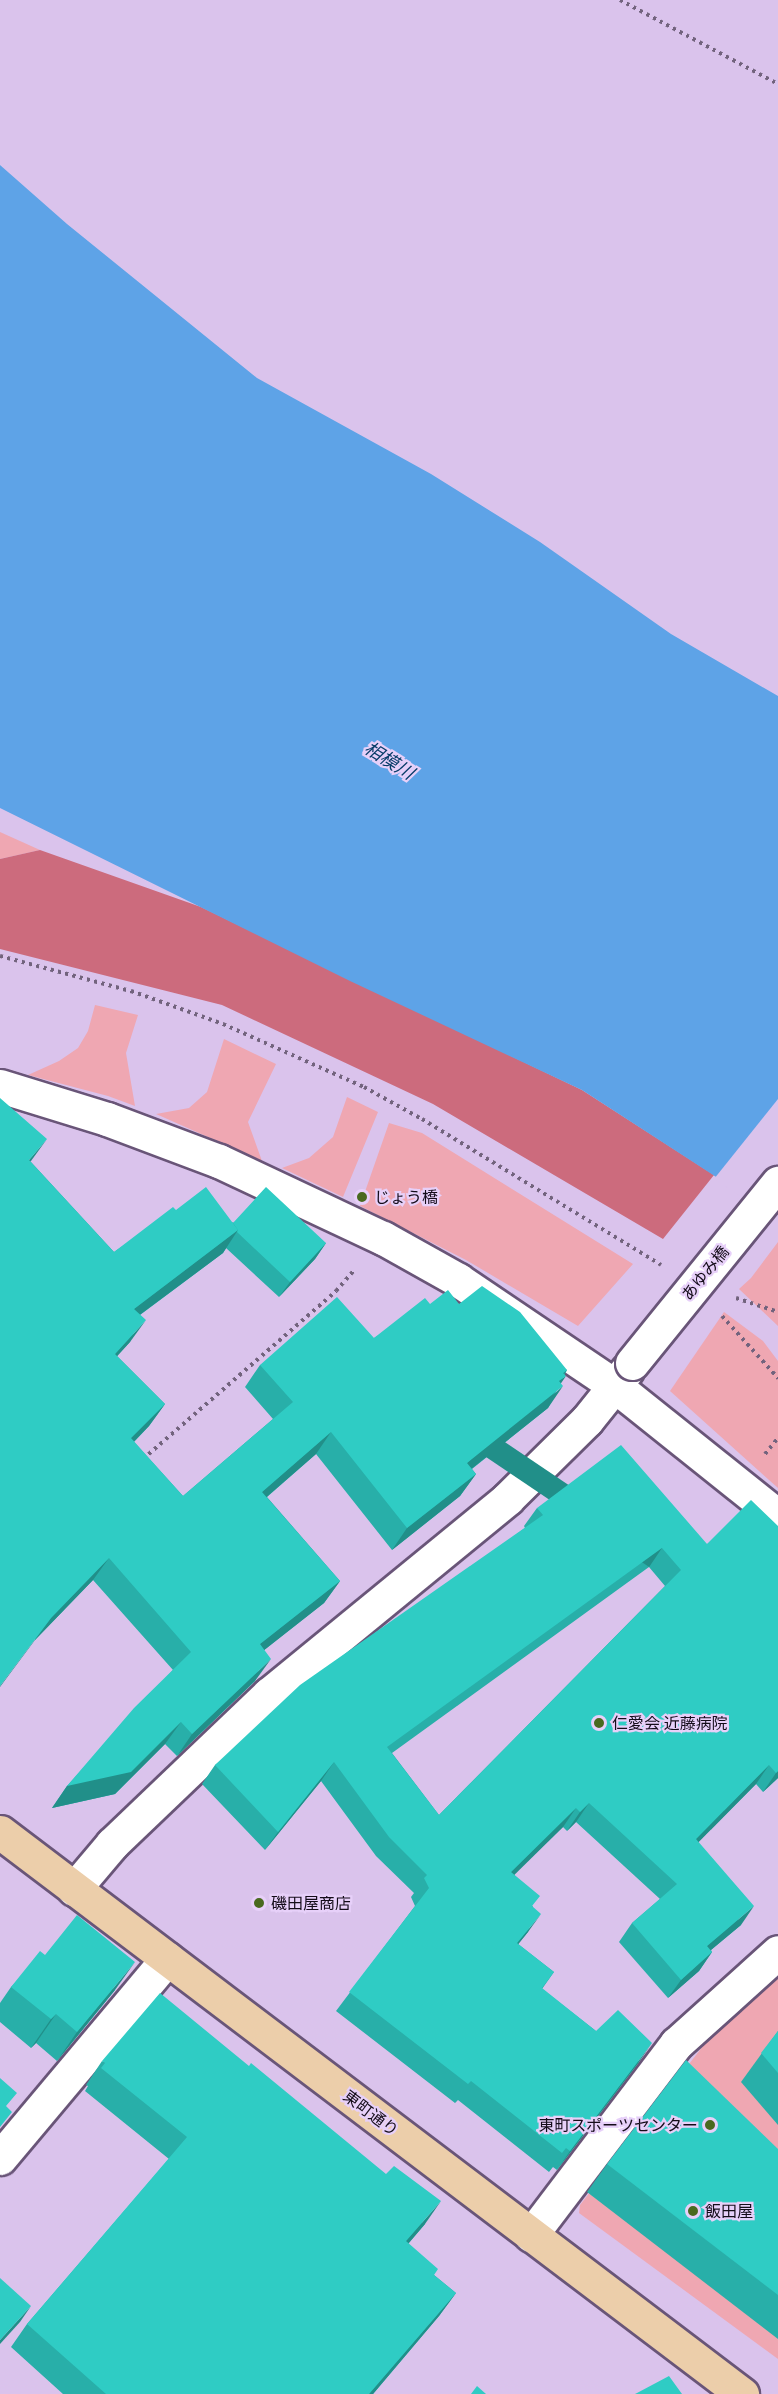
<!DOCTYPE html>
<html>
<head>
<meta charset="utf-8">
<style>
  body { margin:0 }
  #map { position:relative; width:778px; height:2394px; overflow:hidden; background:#dac3ec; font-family:"IBM Plex Sans","Noto Sans JP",sans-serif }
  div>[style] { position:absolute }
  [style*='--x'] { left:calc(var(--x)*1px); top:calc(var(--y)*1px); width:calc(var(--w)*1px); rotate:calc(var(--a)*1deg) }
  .green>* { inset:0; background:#efa7b2 }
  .forest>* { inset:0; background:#cc6b7d }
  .water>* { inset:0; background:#5ea3e7 }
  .pier>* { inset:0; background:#dac3ec }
  .path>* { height:4px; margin-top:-2px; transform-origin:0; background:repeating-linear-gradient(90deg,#72637d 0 3px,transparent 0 7.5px) }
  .roads { filter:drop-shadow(2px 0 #695578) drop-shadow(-2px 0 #695578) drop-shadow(0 2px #695578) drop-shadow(0 -2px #695578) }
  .minor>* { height:33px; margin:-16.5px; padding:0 16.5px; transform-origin:16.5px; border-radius:16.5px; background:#fff }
  .major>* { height:33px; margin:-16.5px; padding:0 16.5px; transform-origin:16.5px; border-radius:16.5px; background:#ecceaa }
  .bridges { filter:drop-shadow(2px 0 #695578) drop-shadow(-2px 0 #695578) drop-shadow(0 2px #695578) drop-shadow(0 -2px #695578) }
  .minor-bridge>* { height:33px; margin:-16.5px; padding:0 16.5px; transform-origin:16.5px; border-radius:16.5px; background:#fff }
  .wall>* { inset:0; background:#28afa9 }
  .shaded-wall>* { inset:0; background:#218f89; transform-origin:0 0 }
  .building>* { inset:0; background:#2fccc4 }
  .dots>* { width:16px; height:16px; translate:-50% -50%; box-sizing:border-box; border:3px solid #e7d0f9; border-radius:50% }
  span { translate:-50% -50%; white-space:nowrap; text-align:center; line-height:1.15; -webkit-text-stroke:4.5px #e7d0f9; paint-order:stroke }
  .poi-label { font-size:16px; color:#140c19 }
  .left { translate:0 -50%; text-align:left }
  .right { translate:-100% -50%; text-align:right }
  .street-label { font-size:16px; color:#140c19 }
  .water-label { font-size:18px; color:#093d69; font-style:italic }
</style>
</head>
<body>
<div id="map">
  <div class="green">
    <div style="clip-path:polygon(0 832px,40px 850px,0 859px)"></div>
    <div style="clip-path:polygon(95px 1005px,138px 1015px,126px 1053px,135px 1106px,108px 1096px,28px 1075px,59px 1061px,78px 1048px,88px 1031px)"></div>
    <div style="clip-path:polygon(224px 1039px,276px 1064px,248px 1122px,262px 1161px,156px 1114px,189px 1108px,207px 1092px)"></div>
    <div style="clip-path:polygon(347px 1097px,378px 1112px,343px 1197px,282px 1168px,309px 1158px,333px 1137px)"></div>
    <div style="clip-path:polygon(389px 1123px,422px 1133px,633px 1264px,578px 1326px,466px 1260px,360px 1206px)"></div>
    <div style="clip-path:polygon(778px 1242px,778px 1326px,739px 1289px,751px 1278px)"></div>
    <div style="clip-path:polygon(724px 1312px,763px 1341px,778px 1361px,778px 1488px,670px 1391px)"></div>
    <div style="clip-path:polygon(778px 1977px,778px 2359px,579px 2213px,580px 2205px,703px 2046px)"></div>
  </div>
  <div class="forest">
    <div style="clip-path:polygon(40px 850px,201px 907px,582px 1090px,714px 1175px,663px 1239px,433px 1104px,222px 1005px,0 949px,0 859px)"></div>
  </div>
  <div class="water">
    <div style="clip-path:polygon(0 165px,67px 224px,257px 378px,431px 474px,540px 542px,671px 634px,778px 696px,778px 1217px,582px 1090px,350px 981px,0 808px)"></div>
  </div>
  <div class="pier">
    <div style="clip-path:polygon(778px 1099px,778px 1220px,714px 1179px)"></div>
  </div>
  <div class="path">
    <div style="--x:620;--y:0;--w:179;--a:28"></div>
    <div style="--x:0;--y:956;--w:136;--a:15"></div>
    <div style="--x:131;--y:991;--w:98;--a:19.7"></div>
    <div style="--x:223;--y:1024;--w:154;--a:24.1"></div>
    <div style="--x:364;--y:1087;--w:66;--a:28.9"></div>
    <div style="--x:422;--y:1119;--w:280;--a:31.4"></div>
    <div style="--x:736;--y:1298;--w:44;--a:18.4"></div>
    <div style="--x:722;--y:1316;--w:84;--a:47.9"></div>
    <div style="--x:765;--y:1454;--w:21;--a:-51"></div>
    <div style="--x:143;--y:1459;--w:256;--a:-41"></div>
    <div style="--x:336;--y:1291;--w:28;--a:-49"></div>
  </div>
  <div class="roads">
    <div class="minor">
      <div style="--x:0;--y:1086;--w:112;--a:17.1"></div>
      <div style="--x:107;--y:1119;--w:120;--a:20.6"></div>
      <div style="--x:219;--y:1161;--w:181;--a:25.2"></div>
      <div style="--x:383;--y:1238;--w:86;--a:29.2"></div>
      <div style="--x:458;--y:1280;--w:189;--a:34"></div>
      <div style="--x:615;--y:1386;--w:208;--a:38.6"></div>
      <div style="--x:74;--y:1889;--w:59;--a:-49.8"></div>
      <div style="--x:112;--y:1844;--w:217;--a:-43.7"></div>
      <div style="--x:269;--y:1694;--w:308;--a:-39.3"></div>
      <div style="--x:507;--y:1499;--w:112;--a:-44.6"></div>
      <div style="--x:587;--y:1420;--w:64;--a:-51.3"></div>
      <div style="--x:0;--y:2158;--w:260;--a:-50"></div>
      <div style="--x:531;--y:2235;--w:240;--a:-52.8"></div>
      <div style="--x:676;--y:2044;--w:137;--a:-42"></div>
    </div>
    <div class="major">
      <div style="--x:0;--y:1832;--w:931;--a:37.14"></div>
    </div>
  </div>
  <div class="bridges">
    <div class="minor-bridge">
      <div style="--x:632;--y:1363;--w:232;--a:-51"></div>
    </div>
  </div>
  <div class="wall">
    <div style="clip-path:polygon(31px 1162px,114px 1252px,176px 1210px,326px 1243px,315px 1259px,279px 1297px,226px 1248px,223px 1253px,140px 1315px,130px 1342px,117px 1356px,165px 1404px,149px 1426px,134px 1442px,183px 1496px,273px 1419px,245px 1387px,260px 1365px,374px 1338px,430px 1304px,459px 1304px,567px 1370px,548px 1408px,472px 1469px,476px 1474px,460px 1496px,392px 1550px,316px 1454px,267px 1497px,340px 1581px,324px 1603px,264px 1650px,255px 1681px,177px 1756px,165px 1744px,115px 1794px,52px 1808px,67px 1786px,173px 1670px,93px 1580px,35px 1640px)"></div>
    <div style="clip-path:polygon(evenodd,537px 1508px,707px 1544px,778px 1526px,778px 1778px,763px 1792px,756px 1784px,698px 1842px,741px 1925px,711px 1950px,712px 1952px,699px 1971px,668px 1998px,619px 1942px,632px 1923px,660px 1899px,576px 1822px,567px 1831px,563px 1827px,514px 1874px,533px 1907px,528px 1932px,518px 1944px,554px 1972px,542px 1989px,596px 2031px,639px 2062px,557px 2170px,553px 2167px,549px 2172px,458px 2100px,455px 2103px,336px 2011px,415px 1906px,411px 1897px,414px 1893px,376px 1856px,321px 1781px,265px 1850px,202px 1784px,215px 1765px,525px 1528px,524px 1526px,537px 1508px,649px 1567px,665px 1586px,439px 1815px,392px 1753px,649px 1567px)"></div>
    <div style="clip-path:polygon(45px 1955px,115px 1990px,57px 2061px,36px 2043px,31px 2048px,0 2022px,0 2003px,11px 1987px)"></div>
    <div style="clip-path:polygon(778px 2031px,778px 2125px,741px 2082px)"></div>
    <div style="clip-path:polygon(102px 2061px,425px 2224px,408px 2244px,434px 2275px,456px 2293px,439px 2316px,373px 2394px,63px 2394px,11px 2347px,27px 2324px,169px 2159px,85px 2091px,88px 2086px,86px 2085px)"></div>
    <div style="clip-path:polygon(778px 2149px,778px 2339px,587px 2192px,607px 2164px)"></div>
  </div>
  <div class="shaded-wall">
    <div style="clip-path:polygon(47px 1139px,31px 1161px,13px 1182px,29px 1160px)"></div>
    <div style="clip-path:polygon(238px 1230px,223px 1253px,118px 1331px,134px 1309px)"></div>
    <div style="clip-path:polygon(326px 1243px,315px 1259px,279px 1297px,290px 1282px)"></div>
    <div style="clip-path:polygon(146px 1320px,130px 1342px,99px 1376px,115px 1354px)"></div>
    <div style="clip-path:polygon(567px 1370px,560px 1380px,566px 1376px,553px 1395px,563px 1386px,548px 1408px,451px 1485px,467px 1463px)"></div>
    <div style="clip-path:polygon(165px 1404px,149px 1426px,115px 1461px,131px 1438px)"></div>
    <div style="clip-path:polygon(331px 1432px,316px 1454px,247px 1514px,262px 1492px)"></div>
    <div style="clip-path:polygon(476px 1474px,460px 1496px,392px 1550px,407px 1528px)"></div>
    <div style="left:662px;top:1548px;width:23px;height:339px;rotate:124deg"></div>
    <div style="clip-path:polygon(109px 1558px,93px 1580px,35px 1640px,0 1687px,0 1686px,51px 1618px)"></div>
    <div style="clip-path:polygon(340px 1581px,324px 1603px,244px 1666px,260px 1644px)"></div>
    <div style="clip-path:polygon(271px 1659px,255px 1681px,177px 1756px,192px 1734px)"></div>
    <div style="clip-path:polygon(181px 1722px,165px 1744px,115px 1794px,52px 1808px,67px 1786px)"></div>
    <div style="clip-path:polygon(334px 1762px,321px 1781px,265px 1850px,278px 1832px)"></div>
    <div style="clip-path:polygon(769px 1765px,756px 1784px,683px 1858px,696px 1839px)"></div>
    <div style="clip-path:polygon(778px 1771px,778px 1778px,763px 1792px,776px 1773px)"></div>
    <div style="clip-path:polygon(589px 1803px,576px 1822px,567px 1831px,580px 1812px)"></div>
    <div style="clip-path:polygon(576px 1808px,563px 1827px,498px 1891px,511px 1872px)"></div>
    <div style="clip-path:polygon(754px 1906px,741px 1925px,693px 1965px,707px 1946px)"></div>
    <div style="clip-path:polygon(541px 1914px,528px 1932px,504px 1962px,517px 1943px)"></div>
    <div style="clip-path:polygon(712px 1952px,699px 1971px,668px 1998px,681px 1980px)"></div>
    <div style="clip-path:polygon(135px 1962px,115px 1990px,57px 2061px,77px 2032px)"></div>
    <div style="clip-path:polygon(56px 2014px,36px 2043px,31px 2048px,51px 2019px)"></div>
    <div style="clip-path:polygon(652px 2043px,639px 2062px,557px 2170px,570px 2151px)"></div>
    <div style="clip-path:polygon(441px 2201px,425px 2224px,390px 2265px,406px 2241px)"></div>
    <div style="clip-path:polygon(456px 2293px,439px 2316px,373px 2394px,369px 2394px)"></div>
    <div style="clip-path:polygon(31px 2306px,20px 2322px,0 2344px,0 2340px)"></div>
  </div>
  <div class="building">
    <div style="clip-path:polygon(0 1098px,47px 1139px,29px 1160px,114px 1252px,173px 1207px,176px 1210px,206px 1187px,238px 1230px,134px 1309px,146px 1320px,115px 1354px,165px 1404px,131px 1438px,183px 1496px,293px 1402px,260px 1365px,337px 1297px,374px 1338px,425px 1298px,430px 1304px,448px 1290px,459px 1304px,482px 1286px,520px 1312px,567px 1370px,563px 1373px,566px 1376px,559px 1381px,563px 1386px,467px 1463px,476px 1474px,407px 1528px,331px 1432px,262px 1492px,340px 1581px,260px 1644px,271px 1659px,192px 1734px,181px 1722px,131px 1772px,67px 1786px,134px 1708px,191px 1652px,109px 1558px,51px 1618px,0 1686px)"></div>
    <div style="clip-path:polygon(266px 1187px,326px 1243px,290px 1282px,237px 1232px,238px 1230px,233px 1223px)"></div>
    <div style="clip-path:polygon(evenodd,621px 1445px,707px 1544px,751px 1500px,778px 1526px,778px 1771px,776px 1773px,769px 1765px,696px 1839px,754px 1906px,707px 1946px,712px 1952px,681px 1980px,632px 1923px,677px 1884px,589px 1803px,580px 1812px,576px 1808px,511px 1872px,540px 1896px,532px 1906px,541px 1914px,517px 1943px,554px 1972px,542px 1988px,596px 2031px,618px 2010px,652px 2043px,570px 2151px,566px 2148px,562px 2153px,471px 2081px,468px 2084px,349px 1992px,429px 1888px,424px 1878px,427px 1875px,389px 1837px,334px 1762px,278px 1832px,215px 1765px,300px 1685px,543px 1515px,537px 1508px,621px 1445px,662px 1548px,681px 1570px,439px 1815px,387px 1747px,662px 1548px)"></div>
    <div style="clip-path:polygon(77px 1915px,135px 1962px,77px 2032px,56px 2014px,51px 2019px,11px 1987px,40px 1951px,45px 1955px)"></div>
    <div style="clip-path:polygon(160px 1993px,249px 2066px,251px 2063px,386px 2174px,394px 2166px,441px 2201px,406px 2241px,438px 2269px,434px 2275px,456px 2293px,369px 2394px,106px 2394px,27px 2324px,187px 2137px,101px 2068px,105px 2063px,102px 2061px)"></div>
    <div style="clip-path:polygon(778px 2031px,778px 2073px,761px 2053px)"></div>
    <div style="clip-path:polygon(686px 2060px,778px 2149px,778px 2295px,607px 2164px)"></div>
    <div style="clip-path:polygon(0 2078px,17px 2093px,6px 2106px,12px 2112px,0 2127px)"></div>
    <div style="clip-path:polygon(0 2278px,31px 2306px,0 2340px)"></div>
    <div style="clip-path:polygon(669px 2376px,682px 2394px,635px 2394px,637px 2393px)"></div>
    <div style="clip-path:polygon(477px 2386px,486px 2394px,471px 2394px)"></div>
  </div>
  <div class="dots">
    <div style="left:362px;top:1197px;background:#49691f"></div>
    <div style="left:599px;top:1723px;background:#49691f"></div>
    <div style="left:259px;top:1903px;background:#49691f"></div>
    <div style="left:710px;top:2125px;background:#49691f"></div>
    <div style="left:693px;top:2211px;background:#49691f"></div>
  </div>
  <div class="poi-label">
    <span class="left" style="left:374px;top:1197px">じょう橋</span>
    <span class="left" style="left:612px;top:1723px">仁愛会 近藤病院</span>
    <span class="left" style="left:271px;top:1903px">磯田屋商店</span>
    <span class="right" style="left:698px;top:2125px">東町スポーツセンター</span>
    <span class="left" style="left:705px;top:2211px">飯田屋</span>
  </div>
  <div class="street-label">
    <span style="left:705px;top:1273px;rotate:-51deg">あゆみ橋</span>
    <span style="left:371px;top:2113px;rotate:37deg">東町通り</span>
  </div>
  <div class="water-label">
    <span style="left:389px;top:761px;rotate:32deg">相模川</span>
  </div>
</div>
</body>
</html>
